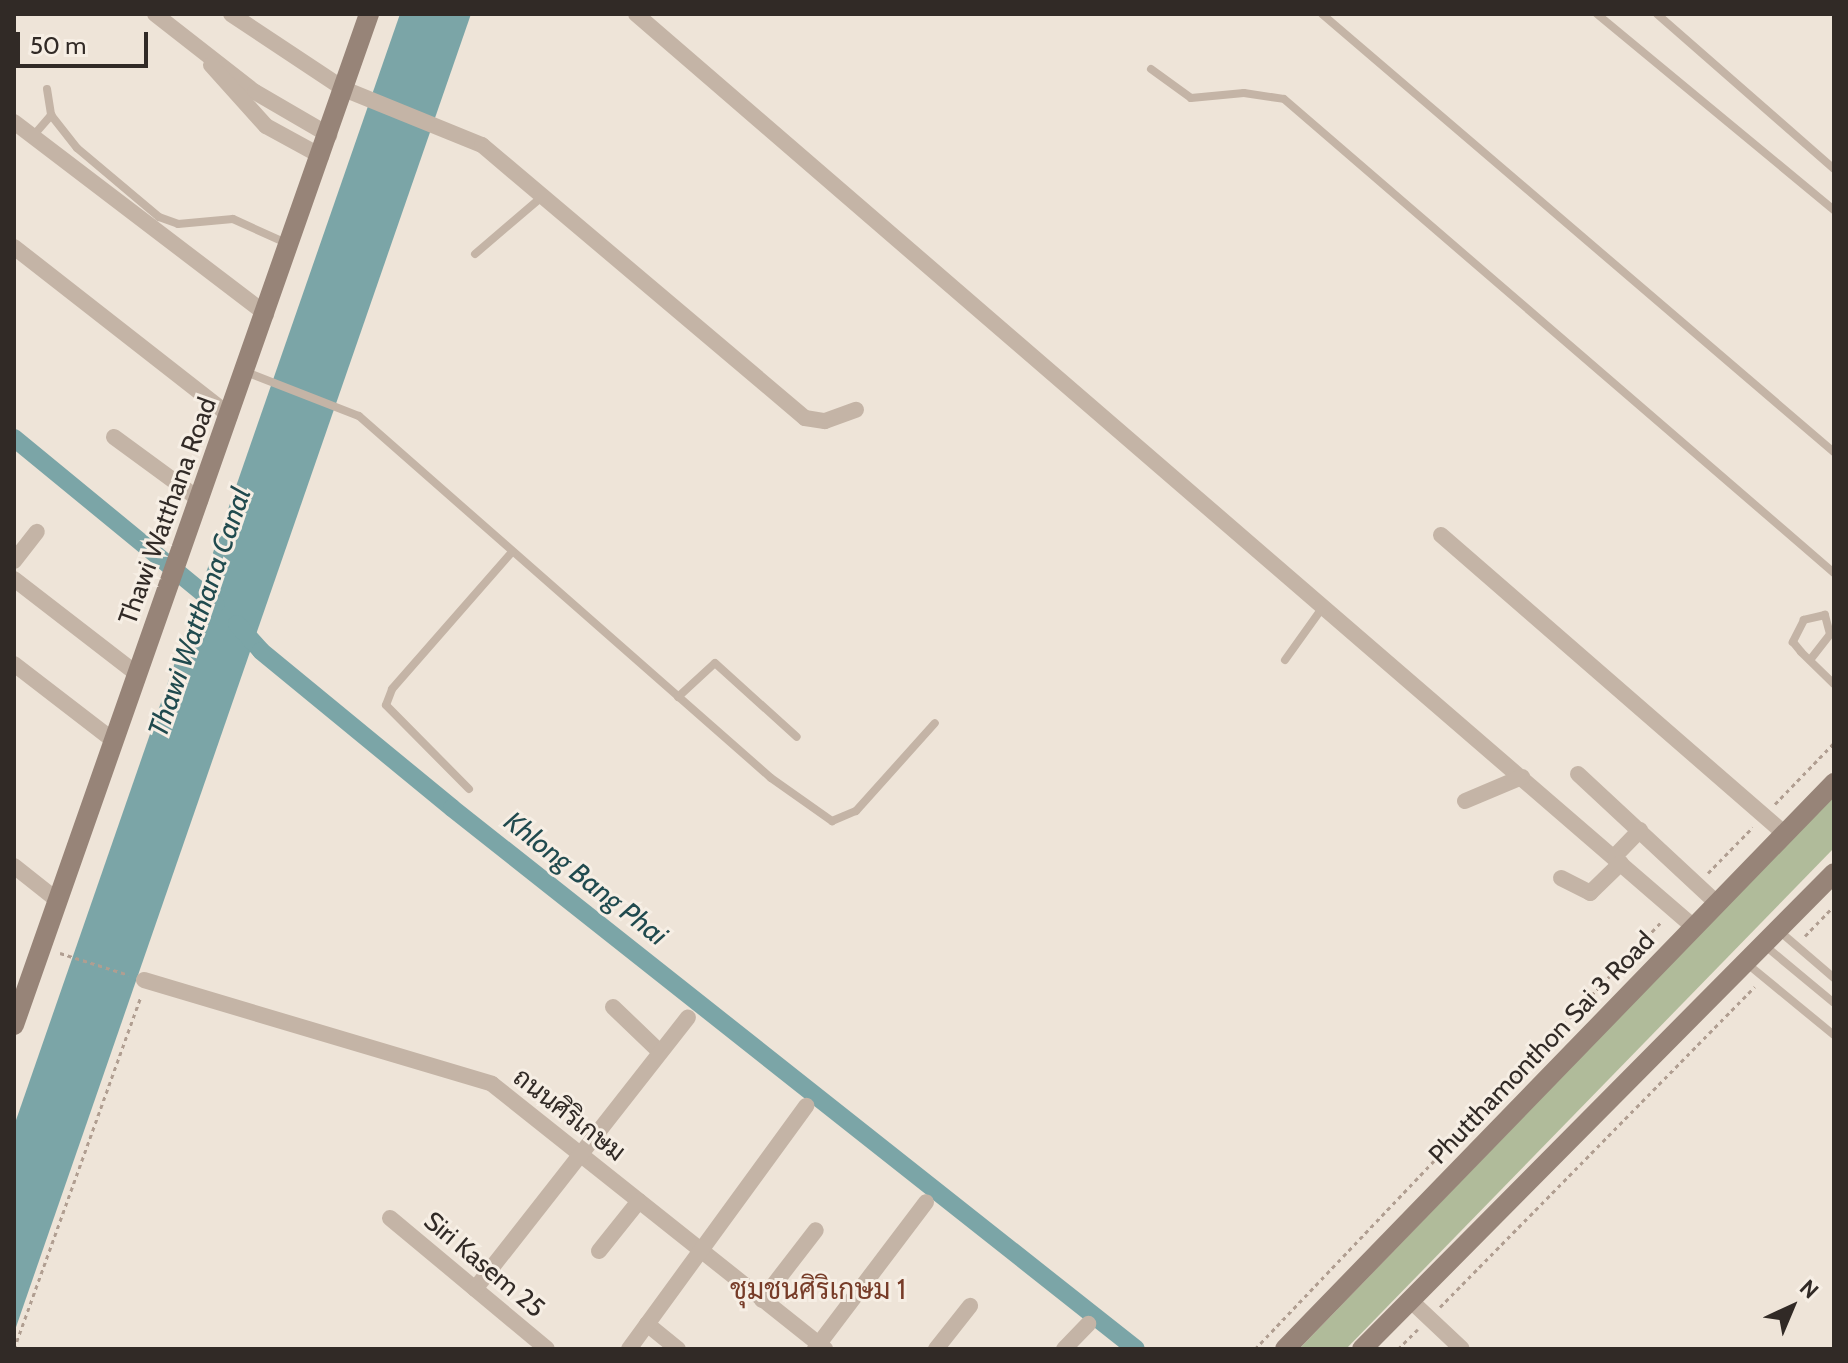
<!DOCTYPE html>
<html>
<head>
<meta charset="utf-8">
<style>
  body { margin:0 }
  #map { position:relative; width:1848px; height:1363px; overflow:hidden; background:#eee4d8; font-family:Cabin,Sarabun,sans-serif }
  div>[style] { position:absolute }
  [style*='--x'] { left:calc(var(--x)*1px); top:calc(var(--y)*1px); width:calc(var(--w)*1px); rotate:calc(var(--a)*1deg) }
  .green>* { inset:0; background:#b0bb9a }
  .water>* { inset:0; background:#7ba5a7 }
  .canal>* { height:18px; margin:-9px; padding:0 9px; transform-origin:9px; border-radius:9px; background:#7ba5a7 }
  .path>* { height:3px; margin-top:-1.5px; transform-origin:0; background:repeating-linear-gradient(90deg,#b09e91 0 4px,transparent 0 8px) }
  .lane>* { height:8px; margin:-4px; padding:0 4px; transform-origin:4px; border-radius:4px; background:#c4b4a6 }
  .street>* { height:16px; margin:-8px; padding:0 8px; transform-origin:8px; border-radius:8px; background:#c4b4a6 }
  .secondary>* { height:20px; margin:-10px; padding:0 10px; transform-origin:10px; border-radius:10px; background:#978478 }
  span { translate:-50% -50%; white-space:nowrap; text-align:center; line-height:1.15; -webkit-text-stroke:6px #f6eee4; paint-order:stroke }
  .street-label { font-size:26px; color:#312a26 }
  .water-label { font-size:28px; color:#204a4e; font-style:italic }
  .neighbourhood-label { font-size:28px; color:#773c28 }
  .frame { position:absolute; inset:0; border:16px solid #312a26; pointer-events:none }
  .north { position:absolute; left:1752px; top:1267px; width:80px; height:80px; -webkit-text-stroke:6px #f6eee4; paint-order:stroke; rotate:44deg; font-size:22px; font-weight:700; line-height:32px; text-align:center; color:#312a26 }
  .north::after { content:''; display:block; margin:auto; width:28px; height:36px; background:#312a26; clip-path:polygon(50% 0,100% 100%,50% 72%,0 100%) }
  .scale { position:absolute; left:16px; top:32px; width:132px; height:36px; box-sizing:border-box; border:4px solid #312a26; border-top:0; padding-left:10px; font-size:24px; line-height:28px; white-space:nowrap; color:#312a26; -webkit-text-stroke:6px #f6eee4; paint-order:stroke }
</style>
</head>
<body>
<div id="map">
  <div class="green">
    <div style="clip-path:polygon(1834px 795px,1834px 848px,1346px 1349px,1299px 1349px)"></div>
  </div>
  <div class="water">
    <div style="clip-path:polygon(400px 14px,471px 14px,14px 1333px,14px 1126px)"></div>
  </div>
  <div class="canal">
    <div style="--x:14;--y:438;--w:261;--a:39.4"></div>
    <div style="--x:237;--y:624;--w:36;--a:48"></div>
    <div style="--x:261;--y:651;--w:247;--a:39.4"></div>
    <div style="--x:452;--y:808;--w:872;--a:38.34"></div>
  </div>
  <div class="path">
    <div style="--x:1775;--y:804;--w:85;--a:-46"></div>
    <div style="--x:1708;--y:873;--w:64;--a:-45.6"></div>
    <div style="--x:1805;--y:936;--w:42;--a:-46"></div>
    <div style="--x:60;--y:953;--w:72;--a:17.7"></div>
    <div style="--x:1440;--y:1307;--w:449;--a:-45.5"></div>
    <div style="--x:14;--y:1349;--w:375;--a:-70.2"></div>
    <div style="--x:1255;--y:1349;--w:589;--a:-46.44"></div>
    <div style="--x:1398;--y:1349;--w:28;--a:-45"></div>
  </div>
  <div class="lane">
    <div style="--x:1322;--y:14;--w:674;--a:40.55"></div>
    <div style="--x:1597;--y:14;--w:308;--a:39.6"></div>
    <div style="--x:1657;--y:14;--w:235;--a:41.2"></div>
    <div style="--x:1151;--y:69;--w:49;--a:35.9"></div>
    <div style="--x:1191;--y:98;--w:53;--a:-5.4"></div>
    <div style="--x:1244;--y:93;--w:40;--a:8.5"></div>
    <div style="--x:1284;--y:99;--w:726;--a:40.76"></div>
    <div style="--x:47;--y:89;--w:26;--a:81"></div>
    <div style="--x:33;--y:136;--w:28;--a:-49"></div>
    <div style="--x:51;--y:115;--w:42;--a:51.8"></div>
    <div style="--x:77;--y:148;--w:107;--a:40.1"></div>
    <div style="--x:159;--y:217;--w:20;--a:20"></div>
    <div style="--x:178;--y:224;--w:55;--a:-5.2"></div>
    <div style="--x:233;--y:219;--w:58;--a:24.4"></div>
    <div style="--x:475;--y:254;--w:91;--a:-40.5"></div>
    <div style="--x:246;--y:372;--w:121;--a:21.3"></div>
    <div style="--x:359;--y:416;--w:548;--a:41.3"></div>
    <div style="--x:771;--y:778;--w:75;--a:35.2"></div>
    <div style="--x:832;--y:821;--w:26;--a:-23"></div>
    <div style="--x:856;--y:811;--w:118;--a:-48.1"></div>
    <div style="--x:1285;--y:660;--w:65;--a:-54.4"></div>
    <div style="--x:1810;--y:660;--w:33;--a:-52"></div>
    <div style="--x:1830;--y:634;--w:20;--a:-105"></div>
    <div style="--x:1825;--y:615;--w:22;--a:167"></div>
    <div style="--x:1804;--y:620;--w:25;--a:117"></div>
    <div style="--x:1793;--y:642;--w:13;--a:51"></div>
    <div style="--x:1801;--y:652;--w:46;--a:44.1"></div>
    <div style="--x:678;--y:697;--w:50;--a:-42.6"></div>
    <div style="--x:715;--y:663;--w:110;--a:42.1"></div>
    <div style="--x:469;--y:789;--w:118;--a:-134.7"></div>
    <div style="--x:386;--y:705;--w:17;--a:-69"></div>
    <div style="--x:392;--y:689;--w:182;--a:-48.8"></div>
    <div style="--x:1777;--y:929;--w:75;--a:40.7"></div>
    <div style="--x:1763;--y:944;--w:92;--a:39.7"></div>
    <div style="--x:1745;--y:962;--w:115;--a:39.4"></div>
  </div>
  <div class="street">
    <div style="--x:155;--y:14;--w:127;--a:38"></div>
    <div style="--x:255;--y:92;--w:86;--a:30.2"></div>
    <div style="--x:231;--y:14;--w:136;--a:33.6"></div>
    <div style="--x:344;--y:89;--w:149;--a:22.1"></div>
    <div style="--x:482;--y:145;--w:423;--a:40.2"></div>
    <div style="--x:805;--y:418;--w:20;--a:9"></div>
    <div style="--x:825;--y:421;--w:33;--a:-20"></div>
    <div style="--x:636;--y:14;--w:1399;--a:40.8"></div>
    <div style="--x:211;--y:65;--w:82;--a:48"></div>
    <div style="--x:266;--y:126;--w:63;--a:28.6"></div>
    <div style="--x:14;--y:122;--w:317;--a:37.3"></div>
    <div style="--x:14;--y:247;--w:274;--a:38"></div>
    <div style="--x:114;--y:437;--w:107;--a:36.2"></div>
    <div style="--x:1441;--y:535;--w:456;--a:41"></div>
    <div style="--x:14;--y:561;--w:37;--a:-52"></div>
    <div style="--x:14;--y:579;--w:155;--a:37.7"></div>
    <div style="--x:14;--y:664;--w:126;--a:37.6"></div>
    <div style="--x:1578;--y:774;--w:191;--a:42.9"></div>
    <div style="--x:1465;--y:801;--w:62;--a:-22.8"></div>
    <div style="--x:1615;--y:856;--w:36;--a:-46"></div>
    <div style="--x:14;--y:866;--w:56;--a:38.5"></div>
    <div style="--x:1561;--y:878;--w:33;--a:27"></div>
    <div style="--x:1590;--y:893;--w:43;--a:-44.1"></div>
    <div style="--x:144;--y:980;--w:363;--a:16.6"></div>
    <div style="--x:492;--y:1084;--w:426;--a:38.5"></div>
    <div style="--x:613;--y:1007;--w:65;--a:43.8"></div>
    <div style="--x:390;--y:1218;--w:204;--a:39.8"></div>
    <div style="--x:599;--y:1251;--w:64;--a:-51.3"></div>
    <div style="--x:475;--y:1289;--w:345;--a:-51.9"></div>
    <div style="--x:762;--y:1300;--w:88;--a:-52.4"></div>
    <div style="--x:1410;--y:1300;--w:71;--a:43.3"></div>
    <div style="--x:647;--y:1324;--w:40;--a:39"></div>
    <div style="--x:629;--y:1349;--w:301;--a:-53.9"></div>
    <div style="--x:815;--y:1349;--w:184;--a:-52.9"></div>
    <div style="--x:936;--y:1349;--w:55;--a:-51.7"></div>
    <div style="--x:1064;--y:1349;--w:35;--a:-46"></div>
  </div>
  <div class="secondary">
    <div style="--x:14;--y:1025;--w:1072;--a:-70.65"></div>
    <div style="--x:1285;--y:1349;--w:789;--a:-45.87"></div>
    <div style="--x:1362;--y:1349;--w:670;--a:-45.24"></div>
  </div>
  <div class="street-label">
    <span style="left:168px;top:511px;rotate:-70deg">Thawi Watthana Road</span>
    <span style="left:1542px;top:1048px;rotate:-46deg">Phutthamonthon Sai 3 Road</span>
    <span style="left:569px;top:1115px;rotate:38deg">ถนนศิริเกษม</span>
    <span style="left:484px;top:1265px;rotate:40deg">Siri Kasem 25</span>
  </div>
  <div class="water-label">
    <span style="left:199px;top:612px;rotate:-71deg">Thawi Watthana Canal</span>
    <span style="left:586px;top:878px;rotate:38deg">Khlong Bang Phai</span>
  </div>
  <div class="neighbourhood-label">
    <span style="left:818px;top:1289px">ชุมชนศิริเกษม 1</span>
  </div>
  <div class="frame"></div>
  <div class="north">N</div>
  <div class="scale">50 m</div>
</div>
</body>
</html>
